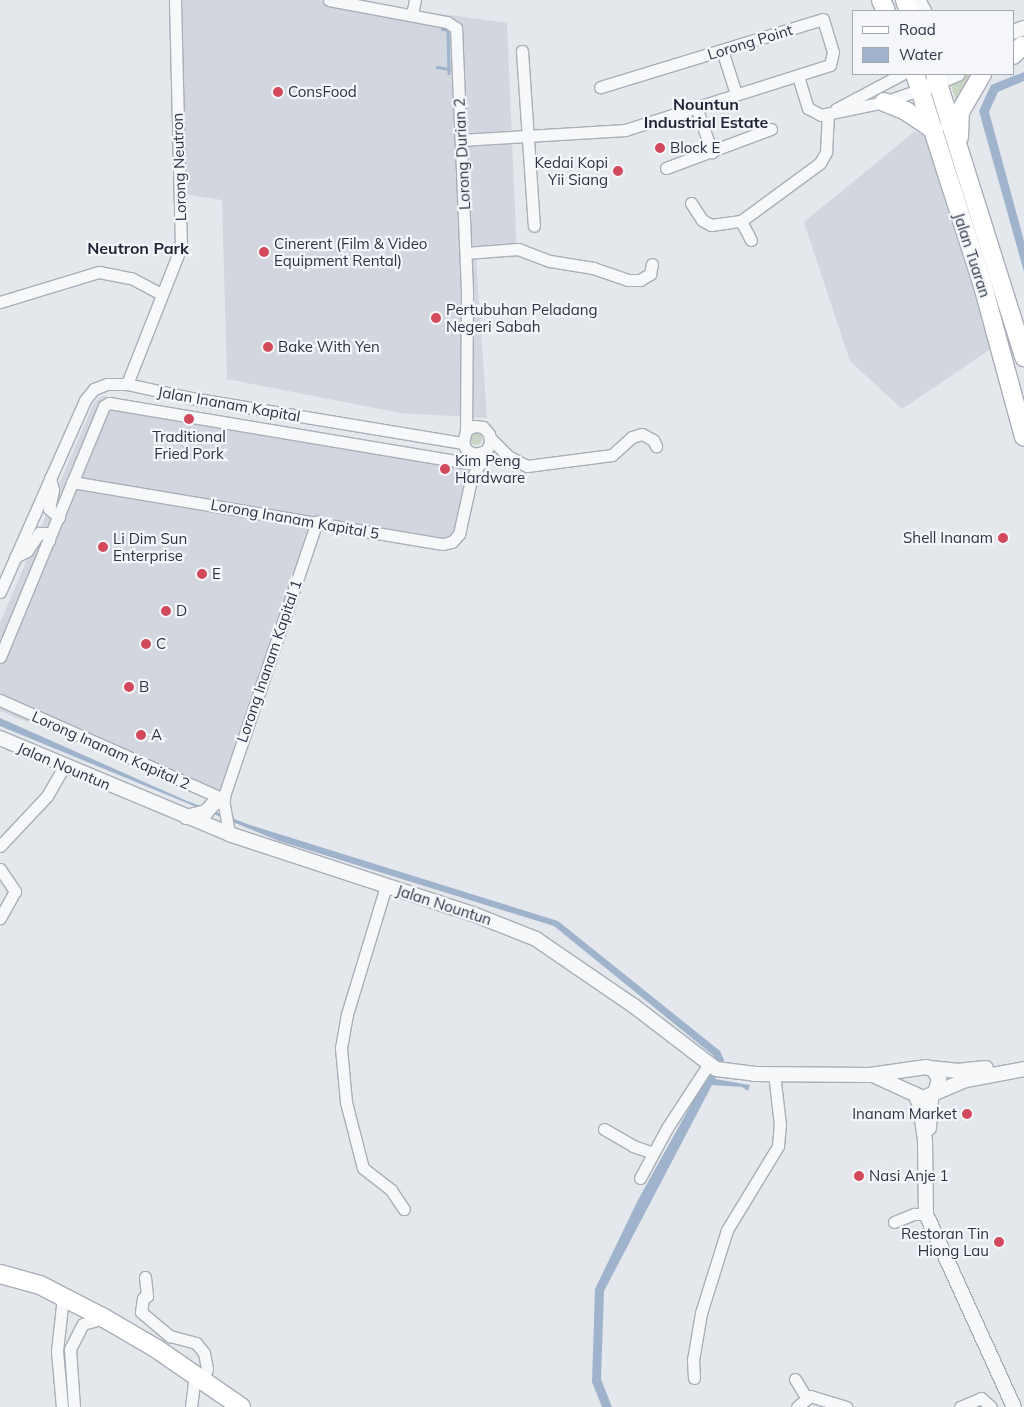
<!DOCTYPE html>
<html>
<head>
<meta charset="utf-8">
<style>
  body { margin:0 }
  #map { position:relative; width:1024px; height:1407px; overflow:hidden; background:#e4e7ec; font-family:Mulish,sans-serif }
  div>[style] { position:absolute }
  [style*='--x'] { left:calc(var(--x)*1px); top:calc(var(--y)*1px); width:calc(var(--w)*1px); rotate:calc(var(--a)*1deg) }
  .built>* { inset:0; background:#d2d6de }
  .green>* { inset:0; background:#c9d6c5 }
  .round { border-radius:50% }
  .water>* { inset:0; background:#9fb4cc }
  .stream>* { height:2.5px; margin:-1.25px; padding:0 1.25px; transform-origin:1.25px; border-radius:1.25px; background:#9fb4cc }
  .roads { filter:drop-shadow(1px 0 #a9aeb7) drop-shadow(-1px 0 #a9aeb7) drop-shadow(0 1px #a9aeb7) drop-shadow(0 -1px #a9aeb7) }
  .minor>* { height:11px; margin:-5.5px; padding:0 5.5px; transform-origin:5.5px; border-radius:5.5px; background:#f7f8fa }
  .tertiary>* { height:14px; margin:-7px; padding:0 7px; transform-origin:7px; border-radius:7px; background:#f7f8fa }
  .primary>* { height:18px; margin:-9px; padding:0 9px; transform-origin:9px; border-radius:9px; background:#fff }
  .dots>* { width:14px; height:14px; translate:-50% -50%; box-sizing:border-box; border:2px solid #f4f6f9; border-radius:50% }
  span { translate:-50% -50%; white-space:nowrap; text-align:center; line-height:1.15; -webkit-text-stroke:4.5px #f4f6f9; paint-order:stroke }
  .street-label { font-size:15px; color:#2b3445 }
  .poi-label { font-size:15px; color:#2b3445 }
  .left { translate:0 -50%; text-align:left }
  .right { translate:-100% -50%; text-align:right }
  .neighbourhood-label { font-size:16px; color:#1d2536; font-weight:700 }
  .legend { position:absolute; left:852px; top:10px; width:162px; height:65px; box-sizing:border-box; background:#f4f6f9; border:1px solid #a4a8b1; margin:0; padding:6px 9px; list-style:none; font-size:15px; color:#2b3445 }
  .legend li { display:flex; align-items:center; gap:10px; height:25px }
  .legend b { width:25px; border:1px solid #a4a8b1 }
</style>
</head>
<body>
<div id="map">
  <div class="built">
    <div style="clip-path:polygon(171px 0,340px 0,507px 23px,517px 257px,476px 258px,487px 418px,400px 413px,227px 379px,222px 200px,176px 193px)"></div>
    <div style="clip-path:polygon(914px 132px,925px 135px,994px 347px,902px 409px,850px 361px,804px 222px)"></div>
    <div style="clip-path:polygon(101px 396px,458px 456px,464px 473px,466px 482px,455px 529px,448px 539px,320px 520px,301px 588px,228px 802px,0 711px,0 623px,93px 405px)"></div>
  </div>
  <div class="green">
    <div style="clip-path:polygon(965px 74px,979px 74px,959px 109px,949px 80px)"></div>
    <div class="round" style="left:470px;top:433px;width:12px;height:12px"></div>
  </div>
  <div class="water">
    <div style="clip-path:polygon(1024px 72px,1024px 81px,998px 92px,989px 112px,1024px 241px,1024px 272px,979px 111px,991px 85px)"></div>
    <div style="clip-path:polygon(0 718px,187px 801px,250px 825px,558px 921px,720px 1051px,724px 1060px,715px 1079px,750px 1085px,748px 1091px,742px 1087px,712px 1085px,604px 1291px,601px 1379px,612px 1407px,602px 1407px,592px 1382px,595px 1289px,638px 1200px,707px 1076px,714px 1056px,554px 926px,279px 841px,0 726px)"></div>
  </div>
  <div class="stream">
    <div style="--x:442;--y:29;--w:6;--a:9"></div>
    <div style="--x:448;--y:30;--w:43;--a:88.7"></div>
    <div style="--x:437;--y:67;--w:12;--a:9"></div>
  </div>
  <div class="roads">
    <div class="minor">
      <div style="--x:329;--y:0;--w:120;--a:10.6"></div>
      <div style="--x:447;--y:22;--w:11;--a:34"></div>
      <div style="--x:456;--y:28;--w:264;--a:87.6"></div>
      <div style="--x:467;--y:292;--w:138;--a:90.4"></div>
      <div style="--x:412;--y:15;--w:15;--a:-79"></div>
      <div style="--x:722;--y:50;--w:46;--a:72.3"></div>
      <div style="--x:522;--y:51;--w:175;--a:86.1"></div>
      <div style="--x:798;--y:76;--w:34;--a:73"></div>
      <div style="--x:808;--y:108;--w:15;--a:28"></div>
      <div style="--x:821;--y:115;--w:64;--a:-11.7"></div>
      <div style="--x:884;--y:102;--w:40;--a:-18.9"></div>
      <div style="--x:696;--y:107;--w:48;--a:70.4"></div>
      <div style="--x:836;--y:109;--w:75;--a:-27.9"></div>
      <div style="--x:462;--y:140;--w:163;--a:-3.5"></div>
      <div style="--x:625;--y:130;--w:215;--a:-17.6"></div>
      <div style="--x:830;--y:65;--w:13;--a:-77"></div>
      <div style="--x:833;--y:52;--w:34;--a:-107"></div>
      <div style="--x:823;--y:19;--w:233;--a:163"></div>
      <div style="--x:666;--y:168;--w:112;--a:-20.4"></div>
      <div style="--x:691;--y:203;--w:20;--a:57"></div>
      <div style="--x:702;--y:220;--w:10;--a:29"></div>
      <div style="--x:711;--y:225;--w:30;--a:-8"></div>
      <div style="--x:751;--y:240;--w:21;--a:-118"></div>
      <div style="--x:741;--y:221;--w:98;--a:-36.3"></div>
      <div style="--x:820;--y:163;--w:13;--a:-61"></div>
      <div style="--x:826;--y:152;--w:38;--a:-87"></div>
      <div style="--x:466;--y:253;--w:52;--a:-4.4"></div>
      <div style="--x:518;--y:249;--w:34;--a:21"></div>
      <div style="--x:550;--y:261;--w:44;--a:9.2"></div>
      <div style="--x:593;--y:268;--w:37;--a:19"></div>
      <div style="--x:628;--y:280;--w:12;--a:0"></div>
      <div style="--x:640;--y:280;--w:12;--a:-31"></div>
      <div style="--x:650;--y:274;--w:10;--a:-79"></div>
      <div style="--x:0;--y:302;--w:103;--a:-16.9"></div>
      <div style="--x:99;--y:272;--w:33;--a:11"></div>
      <div style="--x:131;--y:278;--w:34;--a:28"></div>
      <div style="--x:127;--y:384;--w:147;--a:-68.5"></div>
      <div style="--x:181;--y:247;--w:247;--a:-91.4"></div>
      <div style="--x:490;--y:438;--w:25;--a:45"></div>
      <div style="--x:508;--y:456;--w:21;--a:28"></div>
      <div style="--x:527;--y:466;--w:86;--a:-7.4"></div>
      <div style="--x:612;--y:455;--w:27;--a:-42"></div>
      <div style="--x:632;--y:437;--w:10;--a:-17"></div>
      <div style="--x:642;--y:434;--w:13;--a:29"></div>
      <div style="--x:653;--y:440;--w:7;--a:63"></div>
      <div style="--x:50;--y:478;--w:12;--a:76"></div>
      <div style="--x:53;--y:490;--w:19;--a:102"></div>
      <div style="--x:49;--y:509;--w:13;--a:39"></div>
      <div style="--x:72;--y:482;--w:376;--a:9.5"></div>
      <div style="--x:443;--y:544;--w:9;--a:-13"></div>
      <div style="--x:452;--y:542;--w:11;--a:-49"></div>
      <div style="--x:459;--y:534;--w:55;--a:-77.5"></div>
      <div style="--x:471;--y:480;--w:42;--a:-62.8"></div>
      <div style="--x:490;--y:443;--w:9;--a:-96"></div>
      <div style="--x:489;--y:434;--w:9;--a:-131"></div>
      <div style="--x:483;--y:427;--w:9;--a:-174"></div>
      <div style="--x:474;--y:426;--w:9;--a:153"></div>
      <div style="--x:466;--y:430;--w:13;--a:103"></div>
      <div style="--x:463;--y:443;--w:9;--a:63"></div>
      <div style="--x:467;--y:451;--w:9;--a:18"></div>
      <div style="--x:476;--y:454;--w:9;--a:-18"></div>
      <div style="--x:15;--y:557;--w:13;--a:-27"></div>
      <div style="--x:27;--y:551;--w:22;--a:-56"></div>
      <div style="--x:39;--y:533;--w:7;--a:0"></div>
      <div style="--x:46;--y:533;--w:8;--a:67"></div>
      <div style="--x:0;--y:592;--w:210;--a:-66.1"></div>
      <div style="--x:85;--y:400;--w:14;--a:-51"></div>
      <div style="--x:94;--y:389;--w:14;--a:-21"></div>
      <div style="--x:107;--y:384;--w:20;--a:0"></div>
      <div style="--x:127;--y:384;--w:66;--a:12.3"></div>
      <div style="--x:191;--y:398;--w:276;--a:9.4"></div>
      <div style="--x:0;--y:657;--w:272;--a:-67.5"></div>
      <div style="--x:104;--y:406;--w:6;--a:-31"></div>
      <div style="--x:109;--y:403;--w:365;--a:9.5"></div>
      <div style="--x:0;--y:700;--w:244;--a:23.9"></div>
      <div style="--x:223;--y:799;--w:293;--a:-71.3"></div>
      <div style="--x:223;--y:799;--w:36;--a:80"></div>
      <div style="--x:0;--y:846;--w:69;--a:-46.8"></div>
      <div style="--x:47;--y:796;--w:34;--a:-60"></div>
      <div style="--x:0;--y:869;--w:27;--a:56"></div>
      <div style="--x:15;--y:891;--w:31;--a:119"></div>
      <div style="--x:386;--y:886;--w:134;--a:106.9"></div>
      <div style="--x:347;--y:1014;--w:35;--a:100"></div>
      <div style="--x:341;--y:1048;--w:54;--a:84.7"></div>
      <div style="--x:346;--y:1102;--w:68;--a:75.6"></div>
      <div style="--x:363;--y:1168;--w:36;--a:38"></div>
      <div style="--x:391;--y:1190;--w:23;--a:56"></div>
      <div style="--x:604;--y:1129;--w:34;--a:30"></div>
      <div style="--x:633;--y:1146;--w:21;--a:19"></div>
      <div style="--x:640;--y:1178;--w:57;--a:-61.6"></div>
      <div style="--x:667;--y:1128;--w:75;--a:-56.9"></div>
      <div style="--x:894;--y:1222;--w:22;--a:-22"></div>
      <div style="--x:914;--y:1214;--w:12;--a:0"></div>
      <div style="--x:145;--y:1277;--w:19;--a:84"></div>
      <div style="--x:147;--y:1296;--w:4;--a:153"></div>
      <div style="--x:143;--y:1298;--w:14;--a:98"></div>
      <div style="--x:141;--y:1312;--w:38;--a:40"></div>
      <div style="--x:170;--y:1336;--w:27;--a:15"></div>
      <div style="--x:196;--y:1343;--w:13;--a:51"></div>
      <div style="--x:204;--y:1353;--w:16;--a:79"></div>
      <div style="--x:207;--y:1369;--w:13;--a:113"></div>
      <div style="--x:694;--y:1378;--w:18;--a:-93"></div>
      <div style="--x:693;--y:1360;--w:48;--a:-80.3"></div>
      <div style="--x:701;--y:1313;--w:87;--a:-72.6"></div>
      <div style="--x:727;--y:1230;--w:98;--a:-58.7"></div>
      <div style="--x:778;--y:1146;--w:21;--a:-85"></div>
      <div style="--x:780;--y:1125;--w:52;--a:-96.6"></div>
      <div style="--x:795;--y:1379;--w:21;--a:59"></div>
      <div style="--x:62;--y:1407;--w:56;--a:-95.1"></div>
      <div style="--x:57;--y:1351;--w:54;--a:-83.7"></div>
      <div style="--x:74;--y:1407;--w:58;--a:-93.9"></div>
      <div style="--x:70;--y:1349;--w:28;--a:-63"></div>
      <div style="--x:83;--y:1324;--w:22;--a:-16"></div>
      <div style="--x:191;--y:1407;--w:31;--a:-83"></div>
      <div style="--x:797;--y:1407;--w:17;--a:-40"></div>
      <div style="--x:810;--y:1396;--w:38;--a:17"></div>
      <div style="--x:960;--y:1407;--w:23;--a:-23"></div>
      <div style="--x:981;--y:1398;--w:13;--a:42"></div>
    </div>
    <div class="tertiary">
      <div style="--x:918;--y:0;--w:13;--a:61"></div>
      <div style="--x:1013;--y:32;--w:12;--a:-20"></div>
      <div style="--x:922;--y:89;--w:39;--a:-23"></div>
      <div style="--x:0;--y:738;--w:248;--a:22.7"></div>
      <div style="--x:229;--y:834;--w:257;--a:18.2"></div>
      <div style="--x:473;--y:914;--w:68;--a:21.6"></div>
      <div style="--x:536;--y:939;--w:119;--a:34.4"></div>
      <div style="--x:634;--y:1006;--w:103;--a:37.5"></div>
      <div style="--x:716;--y:1069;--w:38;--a:7"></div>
      <div style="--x:754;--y:1074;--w:116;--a:0.5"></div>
      <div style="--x:870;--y:1075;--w:57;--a:-8.1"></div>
      <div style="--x:926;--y:1067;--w:9;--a:21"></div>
      <div style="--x:934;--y:1070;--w:10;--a:61"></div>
      <div style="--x:939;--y:1079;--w:15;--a:106"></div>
      <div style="--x:186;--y:817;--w:21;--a:-14"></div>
      <div style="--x:206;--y:812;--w:12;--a:-48"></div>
      <div style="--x:214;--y:803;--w:10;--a:-24"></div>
      <div style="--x:930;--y:1068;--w:27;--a:6"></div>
      <div style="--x:957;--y:1071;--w:29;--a:-6"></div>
      <div style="--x:875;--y:1076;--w:53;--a:24.6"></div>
      <div style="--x:923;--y:1098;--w:47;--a:-22.7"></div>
      <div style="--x:966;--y:1080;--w:59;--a:-10.7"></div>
      <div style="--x:915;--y:1094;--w:12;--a:66"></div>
      <div style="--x:920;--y:1105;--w:37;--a:82"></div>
      <div style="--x:925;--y:1142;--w:72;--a:89.2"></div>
      <div style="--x:926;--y:1214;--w:212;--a:65.5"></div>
      <div style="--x:929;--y:1128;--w:32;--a:-86"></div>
    </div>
    <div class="primary">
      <div style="--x:881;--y:0;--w:12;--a:66"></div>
      <div style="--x:905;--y:0;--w:12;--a:70"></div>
      <div style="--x:1013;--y:55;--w:13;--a:-45"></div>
      <div style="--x:915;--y:74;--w:223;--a:72.2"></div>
      <div style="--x:983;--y:286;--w:156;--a:74.8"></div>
      <div style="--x:935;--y:74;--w:297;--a:72.5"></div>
      <div style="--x:884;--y:102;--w:24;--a:22"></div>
      <div style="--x:906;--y:111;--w:34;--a:34"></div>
      <div style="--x:959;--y:137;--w:25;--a:-88"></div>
      <div style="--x:960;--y:112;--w:44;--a:-59.9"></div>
      <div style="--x:0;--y:1274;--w:41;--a:15.4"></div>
      <div style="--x:40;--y:1285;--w:72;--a:27.3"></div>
      <div style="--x:104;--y:1318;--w:61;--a:30.3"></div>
      <div style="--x:157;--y:1349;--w:102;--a:34.6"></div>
    </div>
  </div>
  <div class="dots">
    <div style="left:278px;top:92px;background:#d1495b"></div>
    <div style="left:660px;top:148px;background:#d1495b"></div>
    <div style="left:618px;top:171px;background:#d1495b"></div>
    <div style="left:264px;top:252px;background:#d1495b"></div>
    <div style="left:436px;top:318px;background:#d1495b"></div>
    <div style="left:268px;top:347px;background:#d1495b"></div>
    <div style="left:189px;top:419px;background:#d1495b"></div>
    <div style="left:445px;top:469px;background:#d1495b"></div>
    <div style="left:1003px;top:538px;background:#d1495b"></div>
    <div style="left:103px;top:547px;background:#d1495b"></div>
    <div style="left:202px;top:574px;background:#d1495b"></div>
    <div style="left:166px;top:611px;background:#d1495b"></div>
    <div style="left:146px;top:644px;background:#d1495b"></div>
    <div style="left:129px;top:687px;background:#d1495b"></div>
    <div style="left:141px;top:735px;background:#d1495b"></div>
    <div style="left:967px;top:1114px;background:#d1495b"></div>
    <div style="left:859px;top:1176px;background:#d1495b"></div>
    <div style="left:999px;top:1242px;background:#d1495b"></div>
  </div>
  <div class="street-label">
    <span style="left:750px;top:42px;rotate:-17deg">Lorong Point</span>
    <span style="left:462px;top:154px;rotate:-93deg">Lorong Durian 2</span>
    <span style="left:179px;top:167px;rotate:-92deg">Lorong Neutron</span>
    <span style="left:972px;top:255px;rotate:72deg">Jalan Tuaran</span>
    <span style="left:229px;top:404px;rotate:10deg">Jalan Inanam Kapital</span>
    <span style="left:295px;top:519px;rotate:10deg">Lorong Inanam Kapital 5</span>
    <span style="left:269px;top:661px;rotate:-71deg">Lorong Inanam Kapital 1</span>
    <span style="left:111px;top:750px;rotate:24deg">Lorong Inanam Kapital 2</span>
    <span style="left:64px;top:766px;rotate:23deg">Jalan Nountun</span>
    <span style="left:444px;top:905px;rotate:18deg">Jalan Nountun</span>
  </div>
  <div class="poi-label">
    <span class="left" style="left:288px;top:92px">ConsFood</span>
    <span class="left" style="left:670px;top:148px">Block E</span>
    <span class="right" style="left:608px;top:171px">Kedai Kopi<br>Yii Siang</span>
    <span class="left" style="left:274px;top:252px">Cinerent (Film &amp; Video<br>Equipment Rental)</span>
    <span class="left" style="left:446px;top:318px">Pertubuhan Peladang<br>Negeri Sabah</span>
    <span class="left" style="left:278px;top:347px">Bake With Yen</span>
    <span style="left:189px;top:445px">Traditional<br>Fried Pork</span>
    <span class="left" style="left:455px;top:469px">Kim Peng<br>Hardware</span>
    <span class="left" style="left:113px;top:547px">Li Dim Sun<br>Enterprise</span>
    <span class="right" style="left:993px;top:538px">Shell Inanam</span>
    <span class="left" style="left:212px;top:574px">E</span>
    <span class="left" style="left:176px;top:611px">D</span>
    <span class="left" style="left:156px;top:644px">C</span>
    <span class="left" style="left:139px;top:687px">B</span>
    <span class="left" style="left:151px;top:735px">A</span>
    <span class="right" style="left:957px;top:1114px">Inanam Market</span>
    <span class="left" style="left:869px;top:1176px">Nasi Anje 1</span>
    <span class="right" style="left:989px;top:1242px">Restoran Tin<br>Hiong Lau</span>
  </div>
  <div class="neighbourhood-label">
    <span style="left:706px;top:113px">Nountun<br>Industrial Estate</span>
    <span style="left:138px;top:248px">Neutron Park</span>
  </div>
  <ul class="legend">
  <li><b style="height:6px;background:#fff"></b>Road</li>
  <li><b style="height:14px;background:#9fb4cc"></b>Water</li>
  </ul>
</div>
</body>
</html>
